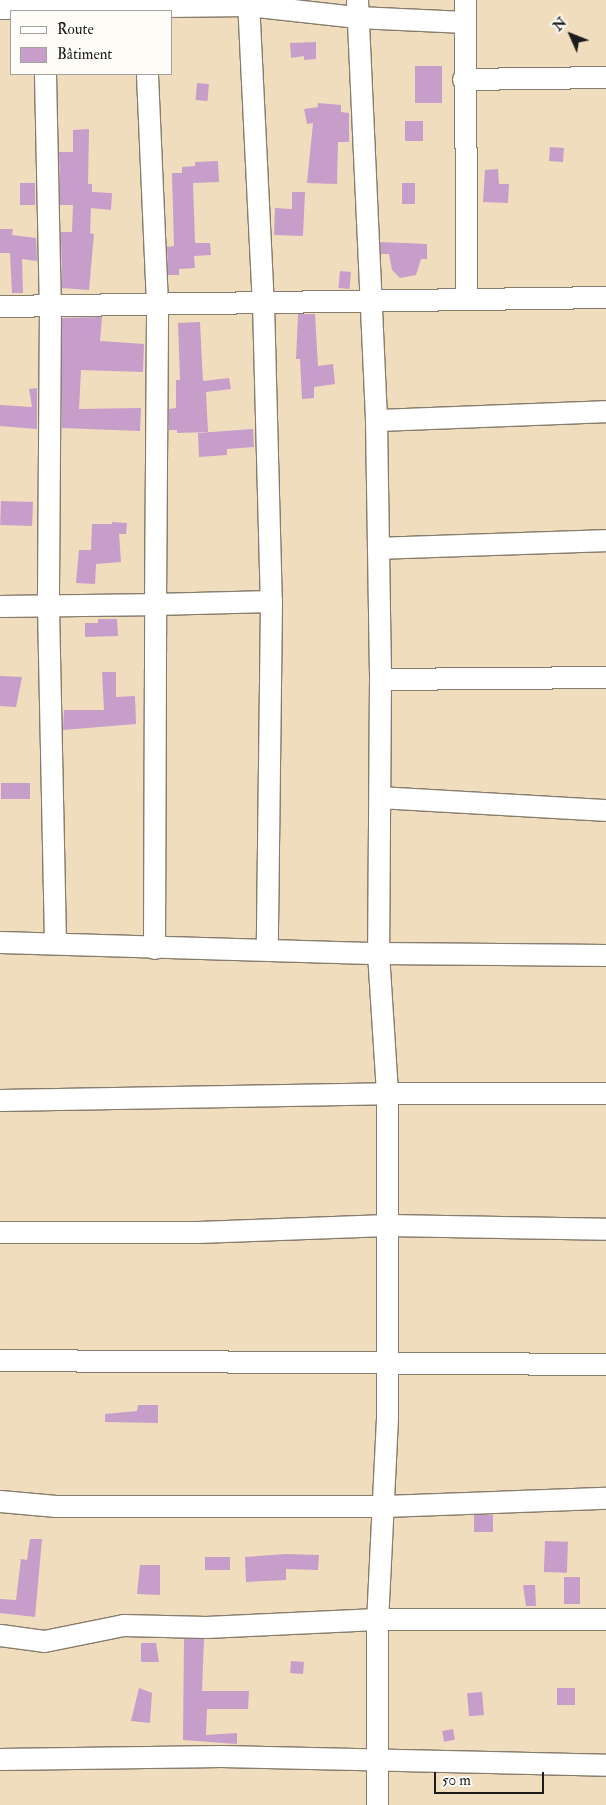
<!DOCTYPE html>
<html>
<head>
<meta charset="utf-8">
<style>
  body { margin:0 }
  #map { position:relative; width:606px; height:1805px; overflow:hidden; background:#f0ddbd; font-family:"IM FELL Double Pica",serif }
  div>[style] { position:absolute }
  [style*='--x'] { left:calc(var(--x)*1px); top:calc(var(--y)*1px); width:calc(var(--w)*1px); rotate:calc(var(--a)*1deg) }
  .building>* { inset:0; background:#c79dca; transform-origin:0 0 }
  .roads { filter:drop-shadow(1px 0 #867c6c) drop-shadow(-1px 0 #867c6c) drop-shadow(0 1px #867c6c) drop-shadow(0 -1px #867c6c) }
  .minor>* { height:21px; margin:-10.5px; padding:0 10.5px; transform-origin:10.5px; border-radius:10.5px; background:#fff }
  span { translate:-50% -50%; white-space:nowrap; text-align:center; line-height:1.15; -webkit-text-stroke:4px #fdfcf7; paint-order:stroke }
  .legend { position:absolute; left:10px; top:10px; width:162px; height:65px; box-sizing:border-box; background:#fdfcf7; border:1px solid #a3a29f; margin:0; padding:6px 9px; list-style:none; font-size:15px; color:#1c1c1c }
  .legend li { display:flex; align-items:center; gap:10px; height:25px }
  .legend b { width:25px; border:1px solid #a3a29f }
  .north { position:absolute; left:546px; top:10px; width:50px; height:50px; -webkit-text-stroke:4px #fdfcf7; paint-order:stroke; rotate:314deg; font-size:14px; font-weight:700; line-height:20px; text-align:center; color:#1c1c1c }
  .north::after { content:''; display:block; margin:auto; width:18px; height:22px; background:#1c1c1c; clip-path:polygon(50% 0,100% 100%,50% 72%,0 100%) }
  .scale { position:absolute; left:434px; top:1772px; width:110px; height:22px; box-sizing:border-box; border:2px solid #1c1c1c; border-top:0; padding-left:6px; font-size:15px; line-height:18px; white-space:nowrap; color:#1c1c1c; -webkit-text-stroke:4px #fdfcf7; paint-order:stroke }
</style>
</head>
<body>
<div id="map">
  <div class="building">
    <div style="clip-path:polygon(316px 42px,316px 59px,304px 60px,304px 56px,291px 58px,290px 43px)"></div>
    <div style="left:415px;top:66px;width:27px;height:37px"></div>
    <div style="left:197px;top:83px;width:12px;height:17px;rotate:5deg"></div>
    <div style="clip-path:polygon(318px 103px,341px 105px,341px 112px,349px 113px,349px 142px,338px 142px,337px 184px,307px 183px,313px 123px,307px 124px,304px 109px,318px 107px)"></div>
    <div style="left:423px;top:121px;width:20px;height:18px;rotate:90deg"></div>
    <div style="clip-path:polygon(89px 129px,88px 184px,92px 184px,92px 192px,112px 193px,111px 210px,91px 208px,90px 233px,94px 234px,89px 290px,62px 288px,61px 232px,72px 232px,73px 205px,60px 205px,59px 152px,73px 152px,73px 130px)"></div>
    <div style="left:550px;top:147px;width:14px;height:14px;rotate:4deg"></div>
    <div style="clip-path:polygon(218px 161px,219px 182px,193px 183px,195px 243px,210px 243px,211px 255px,194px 256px,195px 268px,179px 269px,179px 275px,168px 275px,167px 247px,174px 246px,172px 173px,182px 173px,182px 167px,195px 166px,195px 162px)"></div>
    <div style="clip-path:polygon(498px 169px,499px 184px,509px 184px,508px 203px,483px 202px,485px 170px)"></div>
    <div style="left:20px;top:183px;width:15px;height:22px"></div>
    <div style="left:402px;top:183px;width:13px;height:21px"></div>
    <div style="clip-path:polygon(292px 192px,305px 192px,303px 236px,274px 235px,275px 208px,292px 209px)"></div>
    <div style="clip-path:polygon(0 229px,13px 229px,12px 235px,36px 238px,37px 261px,22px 259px,23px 293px,12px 293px,10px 253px,0 253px)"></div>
    <div style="clip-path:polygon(380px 242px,427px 244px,427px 259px,421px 259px,416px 275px,400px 278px,392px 270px,389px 254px,381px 254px)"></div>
    <div style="left:340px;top:271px;width:11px;height:17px;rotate:5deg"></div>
    <div style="clip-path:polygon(298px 314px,315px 314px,318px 366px,333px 364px,335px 384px,314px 387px,314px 398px,302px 399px,300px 359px,296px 359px)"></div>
    <div style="clip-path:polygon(102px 317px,100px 341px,144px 344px,143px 372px,81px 370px,79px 409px,141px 408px,140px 431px,62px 428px,62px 318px)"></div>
    <div style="clip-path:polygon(200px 322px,203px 381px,229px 378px,231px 389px,206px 392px,208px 432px,177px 433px,177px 430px,169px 430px,169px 409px,176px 408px,176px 380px,180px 380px,178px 323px)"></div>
    <div style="clip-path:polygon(37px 388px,37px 429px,0 426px,0 405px,32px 407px,29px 389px)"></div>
    <div style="clip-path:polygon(253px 429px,254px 447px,227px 449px,227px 455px,199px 457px,198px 433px)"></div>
    <div style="left:1px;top:501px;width:32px;height:24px;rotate:2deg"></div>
    <div style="clip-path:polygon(112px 522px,127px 523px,126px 534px,119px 534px,121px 562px,96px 564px,95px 584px,76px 583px,79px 550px,91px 550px,92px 524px,112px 524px)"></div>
    <div style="clip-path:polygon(98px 619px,117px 619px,118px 636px,85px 637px,85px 623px,98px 623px)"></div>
    <div style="clip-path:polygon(102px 672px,116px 672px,116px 697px,135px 696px,136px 724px,63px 730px,64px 710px,104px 710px)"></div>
    <div style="clip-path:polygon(0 676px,22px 677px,16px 707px,0 706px)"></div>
    <div style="left:30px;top:783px;width:16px;height:29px;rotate:90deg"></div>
    <div style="clip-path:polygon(138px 1405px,158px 1405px,158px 1423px,105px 1422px,105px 1414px,137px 1411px)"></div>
    <div style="left:474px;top:1515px;width:19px;height:17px"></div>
    <div style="clip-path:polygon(30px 1539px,42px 1539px,35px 1617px,0 1613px,0 1599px,16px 1600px,21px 1559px,27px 1560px)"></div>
    <div style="left:545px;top:1541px;width:23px;height:31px;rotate:2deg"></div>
    <div style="clip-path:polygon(286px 1554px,319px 1555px,318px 1570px,286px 1569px,286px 1580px,246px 1582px,245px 1557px)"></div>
    <div style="left:205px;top:1557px;width:25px;height:13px"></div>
    <div style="clip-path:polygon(140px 1565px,160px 1565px,160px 1595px,137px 1594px)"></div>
    <div style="left:564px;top:1577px;width:16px;height:27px"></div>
    <div style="clip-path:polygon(523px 1585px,535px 1585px,536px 1606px,526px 1606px)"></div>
    <div style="clip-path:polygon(184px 1639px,204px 1639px,202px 1691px,249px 1691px,248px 1709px,207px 1709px,206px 1735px,237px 1733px,237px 1744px,183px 1740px)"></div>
    <div style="clip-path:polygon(141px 1643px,156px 1643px,159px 1662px,141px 1662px)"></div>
    <div style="left:291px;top:1661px;width:13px;height:12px;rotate:4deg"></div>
    <div style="clip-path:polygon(139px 1688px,152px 1693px,150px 1723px,131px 1721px)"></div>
    <div style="left:575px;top:1688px;width:17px;height:18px;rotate:90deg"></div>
    <div style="left:482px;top:1692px;width:23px;height:15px;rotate:85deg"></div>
    <div style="left:453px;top:1729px;width:11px;height:11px;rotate:80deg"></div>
  </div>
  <div class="roads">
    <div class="minor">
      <div style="--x:248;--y:0;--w:303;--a:87.2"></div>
      <div style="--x:263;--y:303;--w:298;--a:88.5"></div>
      <div style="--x:271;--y:601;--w:348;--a:90.7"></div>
      <div style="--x:357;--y:0;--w:420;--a:87.4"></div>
      <div style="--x:376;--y:420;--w:259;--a:89.1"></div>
      <div style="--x:380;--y:679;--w:274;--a:90.4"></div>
      <div style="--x:378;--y:953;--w:140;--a:86.3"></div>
      <div style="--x:387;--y:1093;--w:325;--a:90"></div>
      <div style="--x:387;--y:1418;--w:201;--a:92.8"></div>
      <div style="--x:377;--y:1619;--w:186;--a:90"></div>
      <div style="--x:465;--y:0;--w:298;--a:89.8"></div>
      <div style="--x:0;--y:8;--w:248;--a:-0.7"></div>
      <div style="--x:248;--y:5;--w:110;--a:6.3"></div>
      <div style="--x:357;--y:17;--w:108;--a:2.7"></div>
      <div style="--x:45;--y:74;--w:231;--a:88.8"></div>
      <div style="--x:50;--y:305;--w:302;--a:90.4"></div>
      <div style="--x:48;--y:607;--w:336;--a:88.8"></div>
      <div style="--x:463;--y:79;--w:143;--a:-0.8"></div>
      <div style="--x:0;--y:306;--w:606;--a:-0.85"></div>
      <div style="--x:376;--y:420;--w:230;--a:-2.2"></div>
      <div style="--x:378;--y:548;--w:228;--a:-2"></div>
      <div style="--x:0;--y:606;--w:155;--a:-0.7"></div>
      <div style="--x:155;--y:604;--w:300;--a:-89.6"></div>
      <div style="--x:157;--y:304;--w:230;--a:-92.5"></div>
      <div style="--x:380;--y:679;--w:226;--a:-0.5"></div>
      <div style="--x:380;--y:797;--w:226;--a:3.3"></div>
      <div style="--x:0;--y:942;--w:378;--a:1.7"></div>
      <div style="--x:378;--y:953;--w:228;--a:0.5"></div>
      <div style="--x:154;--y:948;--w:344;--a:-89.8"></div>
      <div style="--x:155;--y:604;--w:116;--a:-1.5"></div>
      <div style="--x:0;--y:1100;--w:387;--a:-1"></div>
      <div style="--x:387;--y:1093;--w:219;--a:0"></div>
      <div style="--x:0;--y:1232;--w:198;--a:0"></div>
      <div style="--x:198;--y:1232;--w:189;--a:-2.1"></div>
      <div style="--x:387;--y:1225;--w:219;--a:1"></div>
      <div style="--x:0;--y:1360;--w:606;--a:0.38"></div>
      <div style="--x:0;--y:1501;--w:56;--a:5.1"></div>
      <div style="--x:56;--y:1506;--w:328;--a:0"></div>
      <div style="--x:384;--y:1506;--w:222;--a:-2.1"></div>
      <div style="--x:0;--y:1635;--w:44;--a:7.8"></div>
      <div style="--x:44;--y:1641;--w:81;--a:-11.4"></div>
      <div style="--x:123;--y:1625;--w:83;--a:1.4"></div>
      <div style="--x:206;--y:1627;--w:171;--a:-2.7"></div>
      <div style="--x:377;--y:1619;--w:229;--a:0"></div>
      <div style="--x:0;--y:1759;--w:221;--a:-0.8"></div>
      <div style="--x:221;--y:1756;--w:385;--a:1.3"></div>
    </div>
  </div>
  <ul class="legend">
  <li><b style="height:6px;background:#fff"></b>Route</li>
  <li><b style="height:14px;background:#c79dca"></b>Bâtiment</li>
  </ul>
  <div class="north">N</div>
  <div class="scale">50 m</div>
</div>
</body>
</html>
